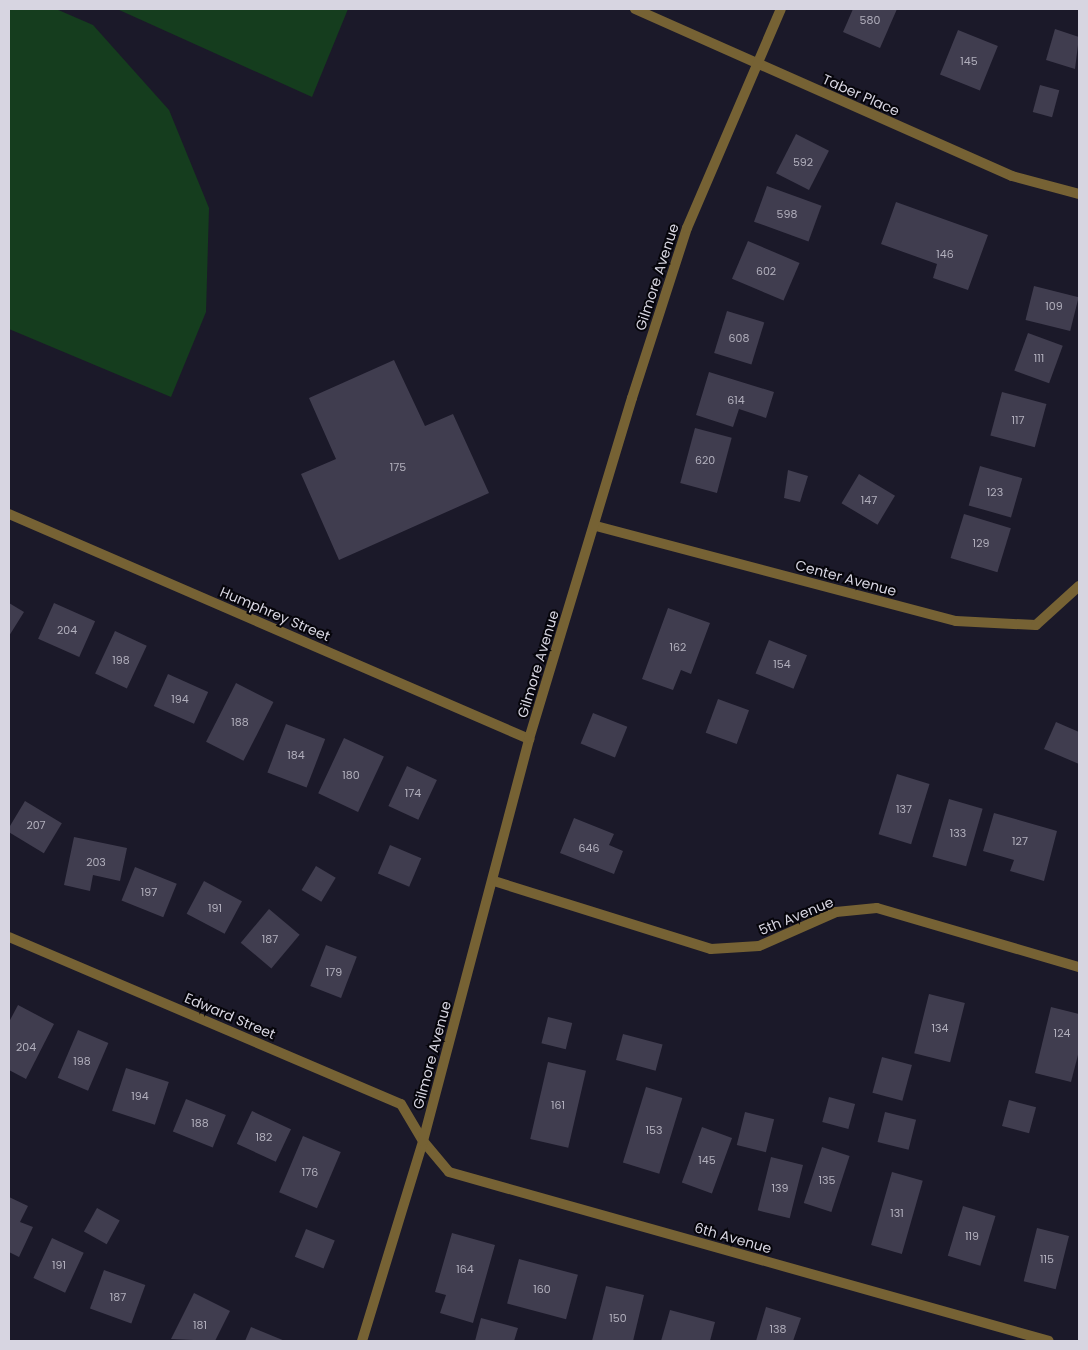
<!DOCTYPE html>
<html>
<head>
<meta charset="utf-8">
<style>
  body { margin:0 }
  #map { position:relative; width:1088px; height:1350px; overflow:hidden; background:#1b1929; font-family:Poppins,sans-serif }
  div>[style] { position:absolute }
  [style*='--x'] { left:calc(var(--x)*1px); top:calc(var(--y)*1px); width:calc(var(--w)*1px); rotate:calc(var(--a)*1deg) }
  .green>* { inset:0; background:#153d1e }
  .building>* { inset:0; background:#403d4f; transform-origin:0 0 }
  .minor>* { height:10px; margin:-5px; padding:0 5px; transform-origin:5px; border-radius:5px; background:#766234 }
  span { translate:-50% -50%; white-space:nowrap; text-align:center; line-height:1.15; -webkit-text-stroke:4px #06050b; paint-order:stroke }
  .number-label { font-size:11px; color:#b1afbc }
  .number-label span { -webkit-text-stroke-width:0 }
  .street-label { font-size:14px; color:#d7d5e1 }
  .frame { position:absolute; inset:0; border:10px solid #d7d5e1; pointer-events:none }
</style>
</head>
<body>
<div id="map">
  <div class="green">
    <div style="clip-path:polygon(9px 9px,56px 9px,93px 25px,169px 110px,209px 208px,206px 312px,171px 397px,9px 329px)"></div>
    <div style="clip-path:polygon(117px 9px,348px 9px,312px 97px)"></div>
  </div>
  <div class="building">
    <div style="clip-path:polygon(853px 9px,897px 9px,880px 48px,843px 32px)"></div>
    <div style="clip-path:polygon(1055px 29px,1079px 37px,1075px 69px,1046px 60px)"></div>
    <div style="left:958px;top:30px;width:43px;height:48px;rotate:22deg"></div>
    <div style="left:1040px;top:85px;width:20px;height:28px;rotate:15deg"></div>
    <div style="left:796px;top:134px;width:37px;height:44px;rotate:27deg"></div>
    <div style="left:767px;top:186px;width:58px;height:38px;rotate:20deg"></div>
    <div style="clip-path:polygon(896px 202px,988px 235px,968px 290px,933px 278px,937px 264px,881px 244px)"></div>
    <div style="left:748px;top:241px;width:56px;height:41px;rotate:23deg"></div>
    <div style="left:1034px;top:286px;width:46px;height:35px;rotate:14deg"></div>
    <div style="left:727px;top:311px;width:39px;height:44px;rotate:17deg"></div>
    <div style="left:1028px;top:333px;width:37px;height:40px;rotate:20deg"></div>
    <div style="clip-path:polygon(394px 360px,425px 426px,453px 414px,489px 493px,339px 560px,301px 474px,336px 459px,309px 398px)"></div>
    <div style="clip-path:polygon(709px 372px,774px 392px,766px 418px,739px 409px,733px 427px,696px 415px)"></div>
    <div style="left:1002px;top:392px;width:46px;height:45px;rotate:15deg"></div>
    <div style="left:695px;top:428px;width:38px;height:57px;rotate:15deg"></div>
    <div style="left:980px;top:466px;width:44px;height:41px;rotate:16deg"></div>
    <div style="clip-path:polygon(788px 470px,808px 476px,800px 502px,784px 498px)"></div>
    <div style="left:859px;top:474px;width:42px;height:34px;rotate:31deg"></div>
    <div style="left:964px;top:514px;width:49px;height:46px;rotate:17deg"></div>
    <div style="clip-path:polygon(9px 603px,24px 612px,9px 636px)"></div>
    <div style="left:54px;top:603px;width:45px;height:39px;rotate:24deg"></div>
    <div style="clip-path:polygon(668px 608px,710px 623px,691px 674px,681px 670px,673px 690px,642px 679px)"></div>
    <div style="left:115px;top:631px;width:35px;height:47px;rotate:25deg"></div>
    <div style="left:769px;top:640px;width:41px;height:36px;rotate:22deg"></div>
    <div style="left:168px;top:674px;width:44px;height:35px;rotate:24deg"></div>
    <div style="left:236px;top:683px;width:42px;height:66px;rotate:27deg"></div>
    <div style="left:718px;top:699px;width:33px;height:36px;rotate:20deg"></div>
    <div style="left:593px;top:713px;width:37px;height:33px;rotate:22deg"></div>
    <div style="clip-path:polygon(1056px 722px,1079px 732px,1079px 764px,1044px 749px)"></div>
    <div style="left:286px;top:724px;width:42px;height:52px;rotate:21deg"></div>
    <div style="left:344px;top:738px;width:44px;height:61px;rotate:25deg"></div>
    <div style="left:407px;top:766px;width:33px;height:44px;rotate:25deg"></div>
    <div style="left:897px;top:774px;width:34px;height:63px;rotate:17deg"></div>
    <div style="left:949px;top:799px;width:35px;height:60px;rotate:16deg"></div>
    <div style="left:25px;top:801px;width:43px;height:35px;rotate:31deg"></div>
    <div style="clip-path:polygon(994px 813px,1057px 831px,1044px 881px,1010px 871px,1014px 860px,983px 851px)"></div>
    <div style="clip-path:polygon(574px 818px,614px 834px,609px 845px,623px 851px,614px 874px,560px 853px)"></div>
    <div style="clip-path:polygon(74px 837px,127px 848px,120px 881px,93px 875px,90px 891px,64px 885px)"></div>
    <div style="left:390px;top:845px;width:34px;height:31px;rotate:23deg"></div>
    <div style="left:316px;top:866px;width:23px;height:28px;rotate:31deg"></div>
    <div style="left:135px;top:867px;width:45px;height:36px;rotate:22deg"></div>
    <div style="left:204px;top:881px;width:43px;height:37px;rotate:28deg"></div>
    <div style="left:269px;top:909px;width:40px;height:44px;rotate:40deg"></div>
    <div style="left:326px;top:945px;width:33px;height:44px;rotate:21deg"></div>
    <div style="left:929px;top:994px;width:37px;height:61px;rotate:14deg"></div>
    <div style="clip-path:polygon(18px 1005px,54px 1024px,26px 1079px,9px 1070px,9px 1022px)"></div>
    <div style="clip-path:polygon(1051px 1007px,1079px 1014px,1079px 1051px,1071px 1082px,1035px 1073px)"></div>
    <div style="left:548px;top:1017px;width:25px;height:27px;rotate:14deg"></div>
    <div style="left:78px;top:1030px;width:33px;height:52px;rotate:23deg"></div>
    <div style="left:623px;top:1034px;width:41px;height:27px;rotate:15deg"></div>
    <div style="left:882px;top:1057px;width:31px;height:37px;rotate:15deg"></div>
    <div style="left:548px;top:1062px;width:39px;height:79px;rotate:13deg"></div>
    <div style="left:126px;top:1068px;width:45px;height:45px;rotate:18deg"></div>
    <div style="left:646px;top:1087px;width:38px;height:79px;rotate:17deg"></div>
    <div style="left:829px;top:1097px;width:27px;height:26px;rotate:15deg"></div>
    <div style="left:186px;top:1099px;width:43px;height:35px;rotate:22deg"></div>
    <div style="left:1009px;top:1100px;width:28px;height:27px;rotate:15deg"></div>
    <div style="left:252px;top:1111px;width:43px;height:36px;rotate:25deg"></div>
    <div style="left:745px;top:1112px;width:30px;height:34px;rotate:14deg"></div>
    <div style="left:885px;top:1112px;width:32px;height:31px;rotate:14deg"></div>
    <div style="left:702px;top:1127px;width:32px;height:59px;rotate:20deg"></div>
    <div style="left:303px;top:1136px;width:41px;height:61px;rotate:23deg"></div>
    <div style="left:822px;top:1147px;width:29px;height:59px;rotate:18deg"></div>
    <div style="left:771px;top:1157px;width:33px;height:55px;rotate:14deg"></div>
    <div style="left:892px;top:1172px;width:32px;height:76px;rotate:16deg"></div>
    <div style="clip-path:polygon(9px 1197px,28px 1206px,20px 1222px,33px 1227px,19px 1257px,9px 1252px)"></div>
    <div style="left:963px;top:1206px;width:34px;height:52px;rotate:17deg"></div>
    <div style="left:97px;top:1208px;width:26px;height:27px;rotate:29deg"></div>
    <div style="left:1037px;top:1228px;width:33px;height:55px;rotate:14deg"></div>
    <div style="left:306px;top:1229px;width:31px;height:30px;rotate:22deg"></div>
    <div style="clip-path:polygon(452px 1233px,495px 1245px,473px 1323px,440px 1313px,446px 1295px,435px 1292px)"></div>
    <div style="left:52px;top:1238px;width:35px;height:44px;rotate:25deg"></div>
    <div style="left:519px;top:1259px;width:61px;height:46px;rotate:15deg"></div>
    <div style="left:104px;top:1270px;width:44px;height:41px;rotate:20deg"></div>
    <div style="clip-path:polygon(606px 1286px,644px 1295px,633px 1341px,592px 1341px)"></div>
    <div style="clip-path:polygon(194px 1293px,230px 1311px,215px 1341px,171px 1339px)"></div>
    <div style="clip-path:polygon(766px 1307px,801px 1318px,793px 1341px,756px 1341px)"></div>
    <div style="clip-path:polygon(670px 1310px,715px 1322px,710px 1341px,661px 1341px)"></div>
    <div style="clip-path:polygon(481px 1318px,518px 1328px,514px 1341px,475px 1341px)"></div>
    <div style="clip-path:polygon(251px 1327px,285px 1341px,245px 1341px)"></div>
  </div>
  <div class="minor">
    <div style="--x:635;--y:9;--w:412;--a:23.9"></div>
    <div style="--x:1012;--y:176;--w:69;--a:15"></div>
    <div style="--x:9;--y:514;--w:567;--a:23.4"></div>
    <div style="--x:596;--y:526;--w:372;--a:14.8"></div>
    <div style="--x:956;--y:621;--w:80;--a:2.9"></div>
    <div style="--x:1036;--y:625;--w:58;--a:-42.2"></div>
    <div style="--x:494;--y:881;--w:227;--a:17.4"></div>
    <div style="--x:711;--y:949;--w:48;--a:-3.6"></div>
    <div style="--x:759;--y:946;--w:84;--a:-23.8"></div>
    <div style="--x:836;--y:912;--w:41;--a:-5.6"></div>
    <div style="--x:877;--y:908;--w:210;--a:16.3"></div>
    <div style="--x:9;--y:937;--w:426;--a:23.1"></div>
    <div style="--x:401;--y:1104;--w:43;--a:59.3"></div>
    <div style="--x:423;--y:1141;--w:40;--a:50"></div>
    <div style="--x:449;--y:1172;--w:623;--a:15.73"></div>
    <div style="--x:362;--y:1341;--w:209;--a:-73"></div>
    <div style="--x:423;--y:1141;--w:416;--a:-75.2"></div>
    <div style="--x:529;--y:739;--w:356;--a:-73.2"></div>
    <div style="--x:632;--y:398;--w:179;--a:-72.1"></div>
    <div style="--x:687;--y:228;--w:238;--a:-66.8"></div>
  </div>
  <div class="number-label">
    <span style="left:870px;top:20px">580</span>
    <span style="left:969px;top:61px">145</span>
    <span style="left:803px;top:162px">592</span>
    <span style="left:787px;top:214px">598</span>
    <span style="left:945px;top:254px">146</span>
    <span style="left:766px;top:271px">602</span>
    <span style="left:1054px;top:306px">109</span>
    <span style="left:739px;top:338px">608</span>
    <span style="left:1039px;top:358px">111</span>
    <span style="left:736px;top:400px">614</span>
    <span style="left:1018px;top:420px">117</span>
    <span style="left:705px;top:460px">620</span>
    <span style="left:398px;top:467px">175</span>
    <span style="left:995px;top:492px">123</span>
    <span style="left:869px;top:500px">147</span>
    <span style="left:981px;top:543px">129</span>
    <span style="left:67px;top:630px">204</span>
    <span style="left:678px;top:647px">162</span>
    <span style="left:121px;top:660px">198</span>
    <span style="left:782px;top:664px">154</span>
    <span style="left:180px;top:699px">194</span>
    <span style="left:240px;top:722px">188</span>
    <span style="left:296px;top:755px">184</span>
    <span style="left:351px;top:775px">180</span>
    <span style="left:413px;top:793px">174</span>
    <span style="left:904px;top:809px">137</span>
    <span style="left:36px;top:825px">207</span>
    <span style="left:958px;top:833px">133</span>
    <span style="left:1020px;top:841px">127</span>
    <span style="left:589px;top:848px">646</span>
    <span style="left:96px;top:862px">203</span>
    <span style="left:149px;top:892px">197</span>
    <span style="left:215px;top:908px">191</span>
    <span style="left:270px;top:939px">187</span>
    <span style="left:334px;top:972px">179</span>
    <span style="left:940px;top:1028px">134</span>
    <span style="left:1062px;top:1033px">124</span>
    <span style="left:26px;top:1047px">204</span>
    <span style="left:82px;top:1061px">198</span>
    <span style="left:140px;top:1096px">194</span>
    <span style="left:558px;top:1105px">161</span>
    <span style="left:200px;top:1123px">188</span>
    <span style="left:654px;top:1130px">153</span>
    <span style="left:264px;top:1137px">182</span>
    <span style="left:707px;top:1160px">145</span>
    <span style="left:310px;top:1172px">176</span>
    <span style="left:827px;top:1180px">135</span>
    <span style="left:780px;top:1188px">139</span>
    <span style="left:897px;top:1213px">131</span>
    <span style="left:972px;top:1236px">119</span>
    <span style="left:1047px;top:1259px">115</span>
    <span style="left:59px;top:1265px">191</span>
    <span style="left:465px;top:1269px">164</span>
    <span style="left:542px;top:1289px">160</span>
    <span style="left:118px;top:1297px">187</span>
    <span style="left:618px;top:1318px">150</span>
    <span style="left:200px;top:1325px">181</span>
    <span style="left:778px;top:1329px">138</span>
  </div>
  <div class="street-label">
    <span style="left:861px;top:95px;rotate:24deg">Taber Place</span>
    <span style="left:657px;top:277px;rotate:-72deg">Gilmore Avenue</span>
    <span style="left:846px;top:578px;rotate:15deg">Center Avenue</span>
    <span style="left:275px;top:614px;rotate:23deg">Humphrey Street</span>
    <span style="left:538px;top:664px;rotate:-73deg">Gilmore Avenue</span>
    <span style="left:796px;top:916px;rotate:-22deg">5th Avenue</span>
    <span style="left:230px;top:1016px;rotate:23deg">Edward Street</span>
    <span style="left:432px;top:1055px;rotate:-75deg">Gilmore Avenue</span>
    <span style="left:733px;top:1238px;rotate:16deg">6th Avenue</span>
  </div>
  <div class="frame"></div>
</div>
</body>
</html>
